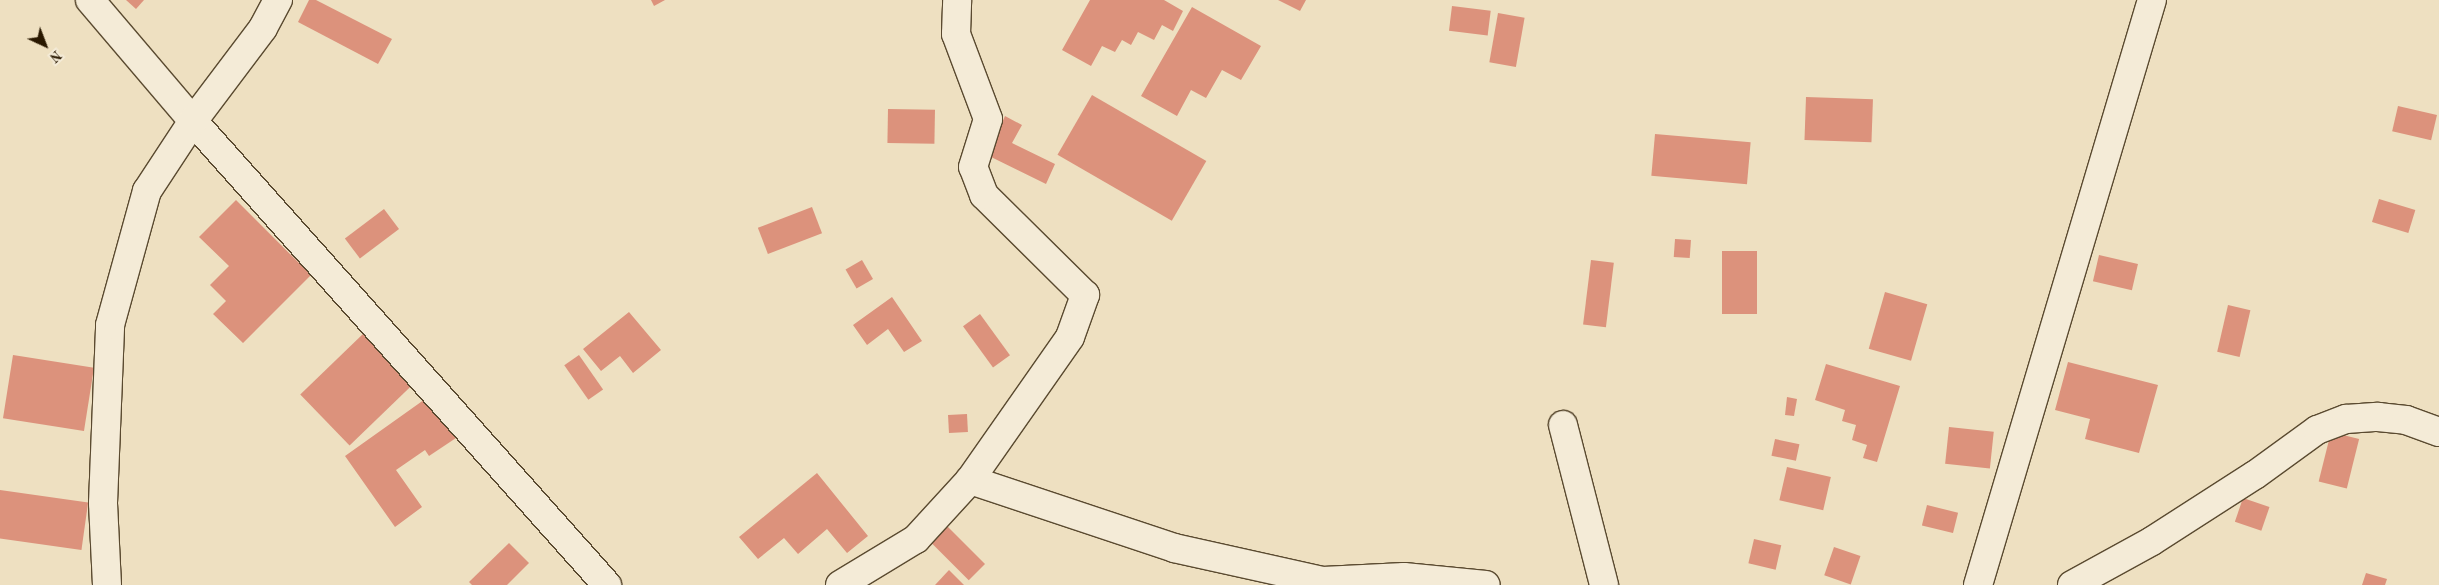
<!DOCTYPE html>
<html>
<head>
<meta charset="utf-8">
<style>
  body { margin:0 }
  #map { position:relative; width:2439px; height:585px; overflow:hidden; background:#eee0c1; font-family:"Old Standard TT",serif }
  div>[style] { position:absolute }
  [style*='--x'] { left:calc(var(--x)*1px); top:calc(var(--y)*1px); width:calc(var(--w)*1px); rotate:calc(var(--a)*1deg) }
  .building>* { inset:0; background:#dc927c; transform-origin:0 0 }
  .roads { filter:drop-shadow(1px 0 #5a4a30) drop-shadow(-1px 0 #5a4a30) drop-shadow(0 1px #5a4a30) drop-shadow(0 -1px #5a4a30) }
  .minor>* { height:28px; margin:-14px; padding:0 14px; transform-origin:14px; border-radius:14px; background:#f4ebd7 }
  span { translate:-50% -50%; white-space:nowrap; text-align:center; line-height:1.15; -webkit-text-stroke:4px #f4ebd7; paint-order:stroke }
  .north { position:absolute; left:20px; top:20px; width:50px; height:50px; -webkit-text-stroke:4px #f4ebd7; paint-order:stroke; rotate:137deg; font-size:14px; font-weight:700; line-height:20px; text-align:center; color:#291800 }
  .north::after { content:''; display:block; margin:auto; width:18px; height:22px; background:#291800; clip-path:polygon(50% 0,100% 100%,50% 72%,0 100%) }
</style>
</head>
<body>
<div id="map">
  <div class="building">
    <div style="clip-path:polygon(126px 0,144px 0,136px 9px)"></div>
    <div style="clip-path:polygon(309px 0,316px 0,392px 39px,378px 64px,298px 22px)"></div>
    <div style="clip-path:polygon(651px 0,665px 0,654px 6px)"></div>
    <div style="clip-path:polygon(1090px 0,1164px 0,1183px 11px,1173px 31px,1162px 25px,1154px 40px,1138px 32px,1131px 45px,1122px 40px,1115px 52px,1102px 46px,1091px 66px,1062px 50px)"></div>
    <div style="clip-path:polygon(1278px 0,1306px 0,1300px 11px)"></div>
    <div style="left:1452px;top:6px;width:39px;height:25px;rotate:7deg"></div>
    <div style="clip-path:polygon(1192px 7px,1261px 46px,1241px 80px,1222px 70px,1206px 98px,1191px 90px,1177px 116px,1141px 96px)"></div>
    <div style="left:1498px;top:13px;width:27px;height:50px;rotate:10deg"></div>
    <div style="left:1092px;top:95px;width:132px;height:69px;rotate:30deg"></div>
    <div style="left:1806px;top:97px;width:67px;height:43px;rotate:2deg"></div>
    <div style="left:2398px;top:106px;width:40px;height:26px;rotate:13deg"></div>
    <div style="left:888px;top:109px;width:47px;height:34px;rotate:1deg"></div>
    <div style="clip-path:polygon(1005px 116px,1022px 125px,1012px 143px,1055px 164px,1046px 184px,987px 155px)"></div>
    <div style="left:1655px;top:134px;width:96px;height:42px;rotate:5deg"></div>
    <div style="left:2379px;top:199px;width:38px;height:24px;rotate:17deg"></div>
    <div style="clip-path:polygon(236px 200px,311px 275px,243px 343px,213px 314px,226px 301px,210px 285px,229px 266px,199px 237px)"></div>
    <div style="left:812px;top:207px;width:28px;height:58px;rotate:69deg"></div>
    <div style="left:384px;top:209px;width:25px;height:49px;rotate:53deg"></div>
    <div style="left:1675px;top:239px;width:16px;height:18px;rotate:4deg"></div>
    <div style="left:1722px;top:251px;width:35px;height:63px"></div>
    <div style="left:2099px;top:255px;width:40px;height:27px;rotate:13deg"></div>
    <div style="left:862px;top:260px;width:22px;height:19px;rotate:60deg"></div>
    <div style="left:1591px;top:260px;width:23px;height:65px;rotate:7deg"></div>
    <div style="left:1885px;top:292px;width:44px;height:59px;rotate:16deg"></div>
    <div style="clip-path:polygon(892px 297px,922px 341px,904px 352px,888px 329px,867px 345px,853px 325px)"></div>
    <div style="left:2228px;top:305px;width:23px;height:48px;rotate:13deg"></div>
    <div style="clip-path:polygon(629px 312px,661px 350px,633px 373px,620px 356px,601px 371px,583px 349px)"></div>
    <div style="left:980px;top:314px;width:51px;height:21px;rotate:54deg"></div>
    <div style="left:365px;top:332px;width:71px;height:90px;rotate:46deg"></div>
    <div style="left:13px;top:355px;width:82px;height:64px;rotate:9deg"></div>
    <div style="left:579px;top:355px;width:42px;height:18px;rotate:55deg"></div>
    <div style="clip-path:polygon(2068px 362px,2158px 385px,2139px 453px,2085px 439px,2090px 419px,2055px 410px)"></div>
    <div style="clip-path:polygon(1826px 364px,1900px 386px,1877px 462px,1863px 458px,1867px 445px,1852px 440px,1856px 425px,1842px 421px,1845px 410px,1815px 400px)"></div>
    <div style="clip-path:polygon(428px 397px,456px 438px,429px 456px,425px 450px,396px 470px,422px 507px,395px 527px,345px 456px)"></div>
    <div style="clip-path:polygon(1787px 397px,1797px 399px,1794px 416px,1785px 415px)"></div>
    <div style="left:967px;top:414px;width:18px;height:19px;rotate:87deg"></div>
    <div style="left:1949px;top:427px;width:45px;height:37px;rotate:6deg"></div>
    <div style="left:2331px;top:432px;width:29px;height:51px;rotate:14deg"></div>
    <div style="left:1775px;top:439px;width:25px;height:17px;rotate:12deg"></div>
    <div style="left:1787px;top:467px;width:45px;height:34px;rotate:13deg"></div>
    <div style="clip-path:polygon(817px 473px,868px 536px,847px 553px,827px 529px,798px 554px,784px 538px,758px 559px,739px 537px)"></div>
    <div style="left:0;top:490px;width:89px;height:48px;rotate:8deg"></div>
    <div style="left:2243px;top:498px;width:28px;height:25px;rotate:19deg"></div>
    <div style="left:1927px;top:505px;width:32px;height:21px;rotate:14deg"></div>
    <div style="left:944px;top:523px;width:58px;height:23px;rotate:45deg"></div>
    <div style="left:1754px;top:539px;width:28px;height:25px;rotate:13deg"></div>
    <div style="clip-path:polygon(509px 543px,529px 563px,507px 585px,472px 585px,469px 582px)"></div>
    <div style="left:1834px;top:547px;width:28px;height:30px;rotate:19deg"></div>
    <div style="clip-path:polygon(949px 570px,964px 585px,935px 585px)"></div>
    <div style="clip-path:polygon(2366px 573px,2387px 579px,2385px 585px,2362px 585px)"></div>
  </div>
  <div class="roads">
    <div class="minor">
      <div style="--x:90;--y:0;--w:159;--a:49.6"></div>
      <div style="--x:193;--y:121;--w:622;--a:48.26"></div>
      <div style="--x:1563;--y:425;--w:165;--a:75.6"></div>
      <div style="--x:970;--y:480;--w:215;--a:18.4"></div>
      <div style="--x:1174;--y:548;--w:153;--a:12.5"></div>
      <div style="--x:1323;--y:581;--w:81;--a:-2.8"></div>
      <div style="--x:1404;--y:577;--w:82;--a:5.6"></div>
      <div style="--x:107;--y:585;--w:82;--a:-92.8"></div>
      <div style="--x:103;--y:503;--w:178;--a:-87.7"></div>
      <div style="--x:110;--y:325;--w:139;--a:-74.6"></div>
      <div style="--x:147;--y:191;--w:84;--a:-56.7"></div>
      <div style="--x:193;--y:121;--w:116;--a:-53"></div>
      <div style="--x:263;--y:28;--w:32;--a:-62"></div>
      <div style="--x:840;--y:585;--w:89;--a:-31.2"></div>
      <div style="--x:916;--y:539;--w:80;--a:-47.5"></div>
      <div style="--x:970;--y:480;--w:174;--a:-55"></div>
      <div style="--x:1070;--y:337;--w:45;--a:-70.3"></div>
      <div style="--x:1085;--y:295;--w:142;--a:-135.3"></div>
      <div style="--x:984;--y:195;--w:30;--a:-111"></div>
      <div style="--x:973;--y:167;--w:50;--a:-72.6"></div>
      <div style="--x:988;--y:119;--w:91;--a:-110.6"></div>
      <div style="--x:956;--y:34;--w:34;--a:-88"></div>
      <div style="--x:1978;--y:585;--w:610;--a:-73.44"></div>
      <div style="--x:2072;--y:585;--w:91;--a:-28.8"></div>
      <div style="--x:2152;--y:541;--w:122;--a:-32.7"></div>
      <div style="--x:2255;--y:475;--w:77;--a:-36"></div>
      <div style="--x:2317;--y:430;--w:31;--a:-21"></div>
      <div style="--x:2346;--y:419;--w:32;--a:-4"></div>
      <div style="--x:2378;--y:417;--w:28;--a:6"></div>
      <div style="--x:2406;--y:420;--w:35;--a:20"></div>
    </div>
  </div>
  <div class="north">N</div>
</div>
</body>
</html>
